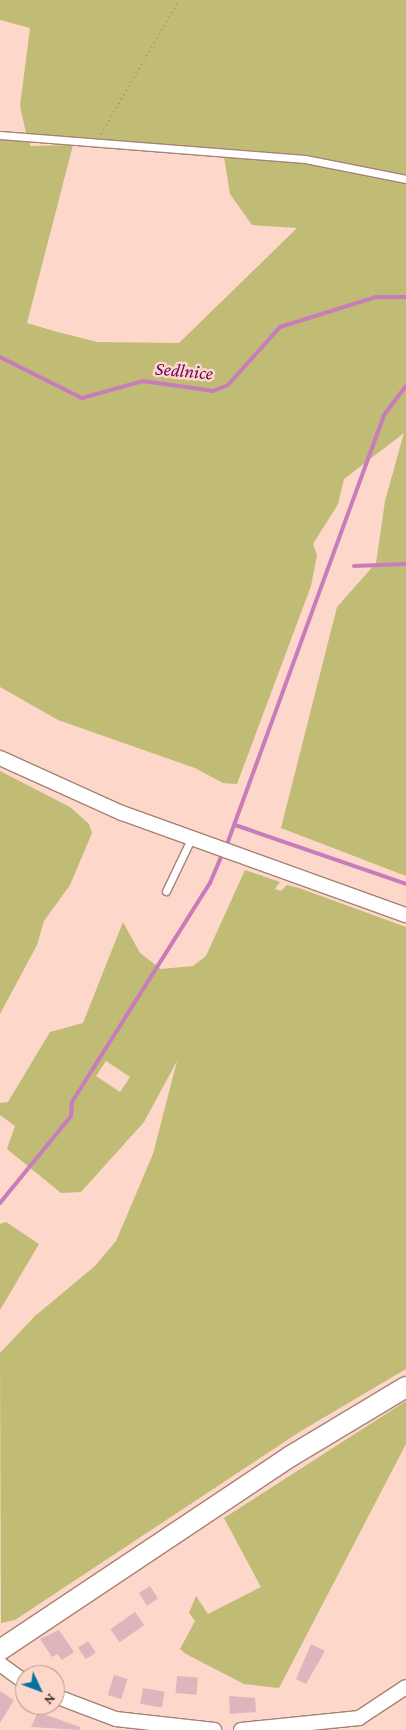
<!DOCTYPE html>
<html>
<head>
<meta charset="utf-8">
<style>
  body { margin:0 }
  #map { position:relative; width:406px; height:1730px; overflow:hidden; background:#fdd7ca; font-family:"Crimson Pro",serif }
  div>[style] { position:absolute }
  [style*='--x'] { left:calc(var(--x)*1px); top:calc(var(--y)*1px); width:calc(var(--w)*1px); rotate:calc(var(--a)*1deg) }
  .green>* { inset:0; background:#c0bc75 }
  .stream>* { height:4px; margin:-2px; padding:0 2px; transform-origin:2px; border-radius:2px; background:#c87cbb }
  .building>* { inset:0; background:#ddb5bc; transform-origin:0 0 }
  .path>* { height:2px; margin-top:-1px; transform-origin:0; background:repeating-linear-gradient(90deg,#a98d84 0 1px,transparent 0 5px) }
  .roads { filter:drop-shadow(1px 0 #a58276) drop-shadow(-1px 0 #a58276) drop-shadow(0 1px #a58276) drop-shadow(0 -1px #a58276) }
  .lane>* { height:7px; margin:-3.5px; padding:0 3.5px; transform-origin:3.5px; border-radius:3.5px; background:#fff }
  .street>* { height:14px; margin:-7px; padding:0 7px; transform-origin:7px; border-radius:7px; background:#fff }
  .secondary>* { height:20px; margin:-10px; padding:0 10px; transform-origin:10px; border-radius:10px; background:#fff }
  span { translate:-50% -50%; white-space:nowrap; text-align:center; line-height:1.15; -webkit-text-stroke:5px #fdd7ca; paint-order:stroke }
  .water-label { font-size:19px; color:#69095f; font-style:italic }
  .north { position:absolute; left:15px; top:1665px; width:50px; height:50px; box-sizing:border-box; background:#fdd7ca; border:1px solid #b2958b; border-radius:50%; rotate:133deg; font-size:14px; font-weight:700; line-height:20px; text-align:center; color:#41322d }
  .north::after { content:''; display:block; margin:auto; width:18px; height:22px; background:#06729e; clip-path:polygon(50% 0,100% 100%,50% 72%,0 100%) }
</style>
</head>
<body>
<div id="map">
  <div class="green">
    <div style="clip-path:polygon(0 0,406px 0,406px 876px,281px 828px,337px 607px,376px 563px,385px 501px,404px 433px,344px 479px,338px 504px,313px 544px,317px 555px,311px 586px,237px 784px,223px 783px,195px 768px,58px 720px,0 687px,0 139px,30px 142px,30px 146px,73px 145px,27px 323px,54px 331px,97px 342px,179px 343px,297px 228px,252px 225px,230px 194px,224px 157px,27px 137px,20px 106px,30px 28px,0 20px)"></div>
    <div style="clip-path:polygon(0 771px,70px 807px,89px 824px,92px 833px,70px 885px,44px 921px,37px 945px,0 1014px)"></div>
    <div style="clip-path:polygon(evenodd,245px 870px,280px 882px,275px 889px,281px 891px,287px 885px,299px 888px,406px 927px,406px 1369px,301px 1431px,15px 1620px,1px 1623px,0 1353px,35px 1316px,95px 1266px,116px 1241px,153px 1154px,177px 1061px,144px 1122px,81px 1192px,61px 1193px,7px 1149px,15px 1126px,0 1115px,0 1103px,8px 1102px,50px 1032px,83px 1023px,123px 922px,140px 953px,161px 969px,193px 966px,206px 956px,245px 870px,106px 1061px,130px 1077px,120px 1092px,96px 1076px,106px 1061px)"></div>
    <div style="clip-path:polygon(6px 1222px,39px 1244px,0 1310px,0 1224px)"></div>
    <div style="clip-path:polygon(406px 1401px,406px 1444px,279px 1688px,244px 1684px,186px 1654px,180px 1649px,195px 1621px,189px 1613px,196px 1596px,208px 1614px,261px 1587px,224px 1518px)"></div>
  </div>
  <div class="stream">
    <div style="--x:0;--y:357;--w:92;--a:26.6"></div>
    <div style="--x:82;--y:398;--w:63;--a:-15.6"></div>
    <div style="--x:143;--y:381;--w:71;--a:8.1"></div>
    <div style="--x:213;--y:391;--w:16;--a:-22"></div>
    <div style="--x:228;--y:385;--w:78;--a:-48.1"></div>
    <div style="--x:280;--y:327;--w:101;--a:-17.4"></div>
    <div style="--x:376;--y:297;--w:30;--a:0"></div>
    <div style="--x:354;--y:566;--w:52;--a:-2.2"></div>
    <div style="--x:235;--y:825;--w:181;--a:19"></div>
    <div style="--x:226;--y:847;--w:460;--a:-69.9"></div>
    <div style="--x:384;--y:415;--w:36;--a:-53"></div>
    <div style="--x:0;--y:1203;--w:112;--a:-50.8"></div>
    <div style="--x:71;--y:1116;--w:14;--a:-86"></div>
    <div style="--x:72;--y:1102;--w:259;--a:-57.8"></div>
    <div style="--x:210;--y:883;--w:33;--a:-67"></div>
  </div>
  <div class="building">
    <div style="left:150px;top:1586px;width:15px;height:13px;rotate:58deg"></div>
    <div style="left:135px;top:1612px;width:16px;height:30px;rotate:55deg"></div>
    <div style="clip-path:polygon(59px 1630px,74px 1652px,62px 1660px,57px 1654px,52px 1657px,40px 1639px)"></div>
    <div style="left:88px;top:1641px;width:14px;height:12px;rotate:56deg"></div>
    <div style="clip-path:polygon(311px 1644px,325px 1651px,306px 1684px,296px 1679px)"></div>
    <div style="left:114px;top:1675px;width:14px;height:21px;rotate:17deg"></div>
    <div style="left:177px;top:1676px;width:21px;height:17px;rotate:5deg"></div>
    <div style="left:143px;top:1688px;width:22px;height:16px;rotate:10deg"></div>
    <div style="clip-path:polygon(0 1691px,14px 1700px,0 1723px)"></div>
    <div style="clip-path:polygon(229px 1696px,255px 1698px,256px 1712px,230px 1714px)"></div>
    <div style="clip-path:polygon(38px 1712px,80px 1727px,80px 1730px,31px 1727px)"></div>
  </div>
  <div class="path">
    <div style="--x:101;--y:134;--w:155;--a:-59.8"></div>
  </div>
  <div class="roads">
    <div class="lane">
      <div style="--x:0;--y:135;--w:306;--a:4.5"></div>
      <div style="--x:305;--y:159;--w:103;--a:11.2"></div>
      <div style="--x:166;--y:891;--w:58;--a:-64.3"></div>
    </div>
    <div class="street">
      <div style="--x:0;--y:758;--w:134;--a:24.3"></div>
      <div style="--x:122;--y:813;--w:302;--a:19.8"></div>
      <div style="--x:0;--y:1664;--w:31;--a:36"></div>
      <div style="--x:55;--y:1696;--w:65;--a:20.7"></div>
      <div style="--x:116;--y:1719;--w:99;--a:6.4"></div>
      <div style="--x:241;--y:1730;--w:119;--a:-5.8"></div>
      <div style="--x:359;--y:1718;--w:56;--a:-33.4"></div>
    </div>
    <div class="secondary">
      <div style="--x:0;--y:1650;--w:350;--a:-33.7"></div>
      <div style="--x:291;--y:1456;--w:134;--a:-31"></div>
    </div>
  </div>
  <div class="water-label">
    <span style="left:184px;top:371px;rotate:5deg">Sedlnice</span>
  </div>
  <div class="north">N</div>
</div>
</body>
</html>
